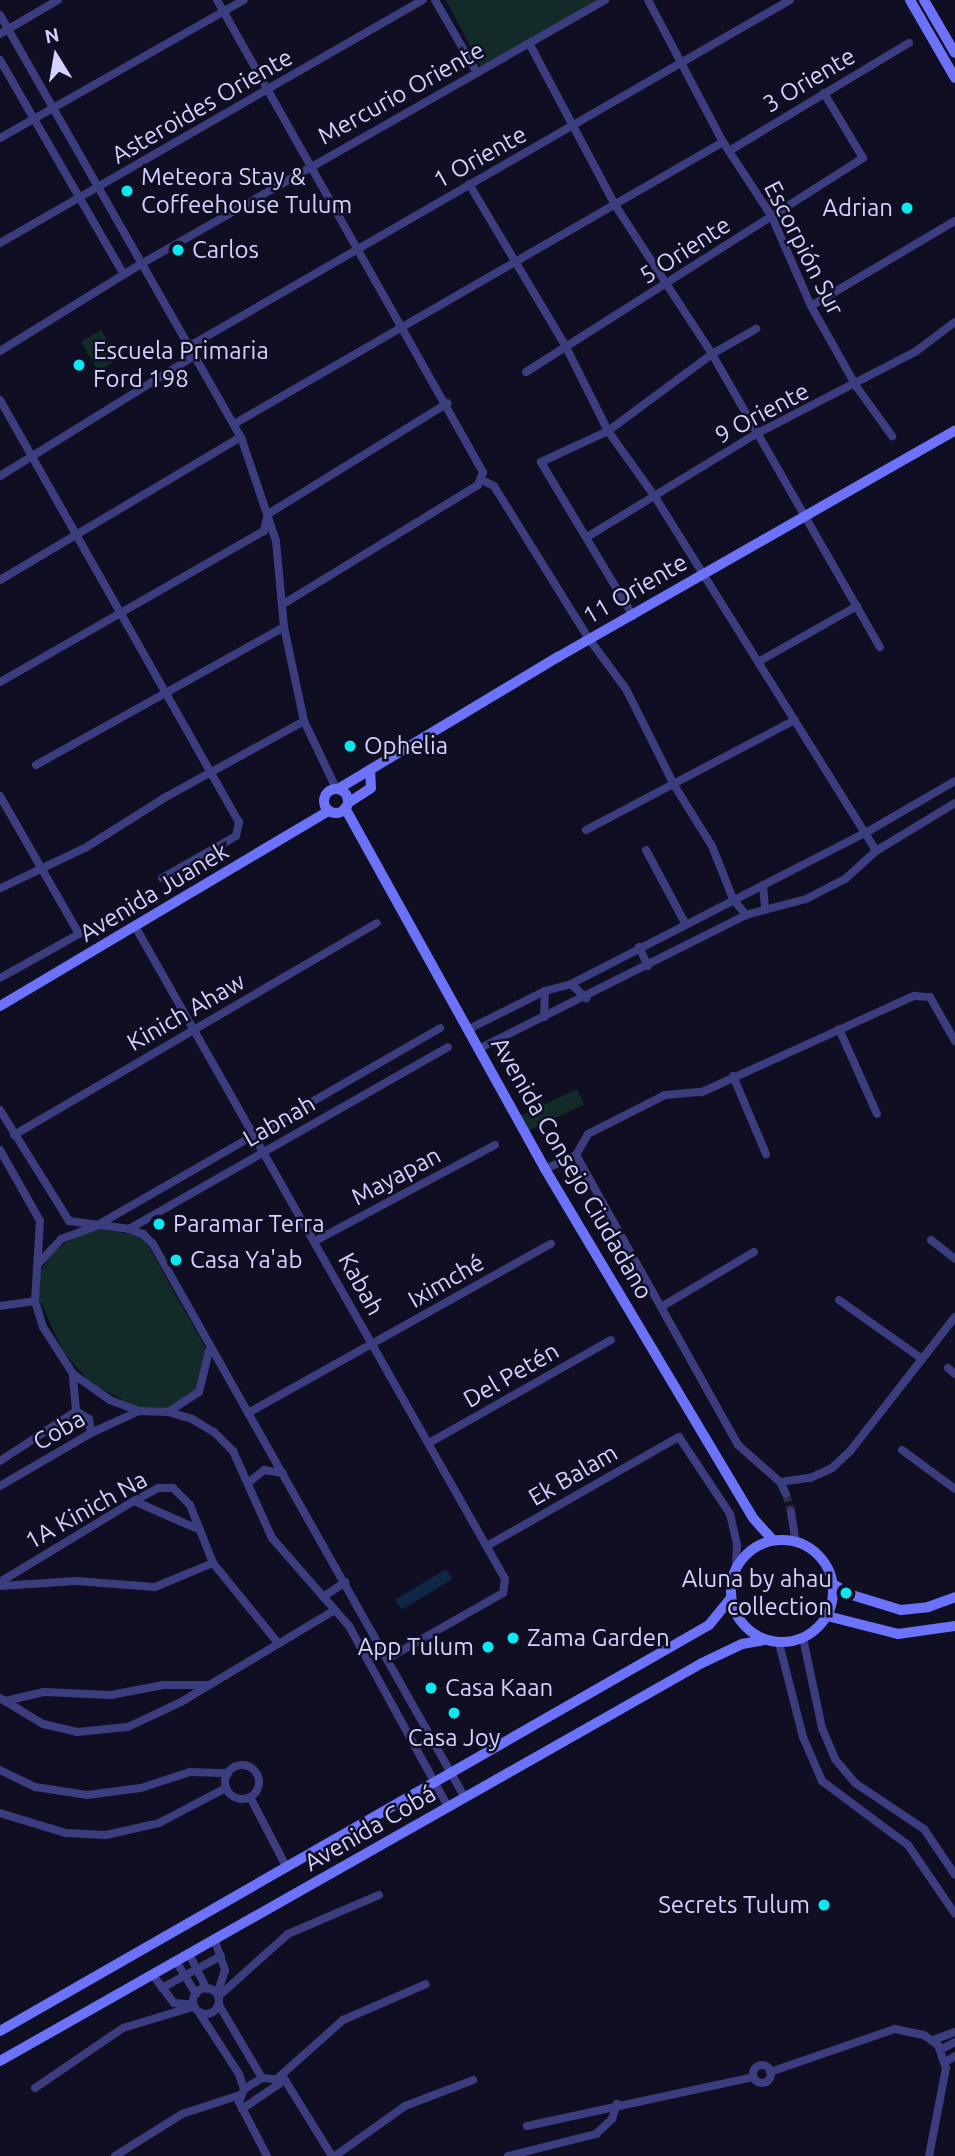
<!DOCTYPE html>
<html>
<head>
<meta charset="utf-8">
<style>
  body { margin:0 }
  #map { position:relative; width:955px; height:2156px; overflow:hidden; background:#100e22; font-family:Ubuntu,sans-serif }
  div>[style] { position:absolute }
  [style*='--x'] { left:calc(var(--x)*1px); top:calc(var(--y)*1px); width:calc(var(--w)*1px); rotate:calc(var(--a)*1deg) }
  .green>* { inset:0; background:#122b29; transform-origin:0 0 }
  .water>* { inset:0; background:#0f2745; transform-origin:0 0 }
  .street-tunnel>* { height:8px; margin-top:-4px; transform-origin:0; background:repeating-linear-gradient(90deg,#2d2b43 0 8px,transparent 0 12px) }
  .street>* { height:8px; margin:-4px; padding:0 4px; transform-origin:4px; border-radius:4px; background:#3b3d7f }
  .street>.ring { margin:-4px; padding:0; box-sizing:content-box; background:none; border:8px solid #3b3d7f; border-radius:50% }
  .secondary>* { height:10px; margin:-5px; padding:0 5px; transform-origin:5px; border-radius:5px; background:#6c72f9 }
  .secondary>.ring { margin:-5px; padding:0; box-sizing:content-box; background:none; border:10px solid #6c72f9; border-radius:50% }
  .dots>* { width:19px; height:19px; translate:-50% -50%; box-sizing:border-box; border:4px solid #100e22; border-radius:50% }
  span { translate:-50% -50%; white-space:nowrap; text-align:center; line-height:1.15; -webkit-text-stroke:5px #100e22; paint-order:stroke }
  .street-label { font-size:24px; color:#d3d1fd }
  .poi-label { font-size:24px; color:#d3d1fd }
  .left { translate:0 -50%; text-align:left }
  .right { translate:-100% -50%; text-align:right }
  .north { position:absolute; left:21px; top:21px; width:70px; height:70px; -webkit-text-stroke:5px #100e22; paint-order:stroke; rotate:349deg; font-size:19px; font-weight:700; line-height:28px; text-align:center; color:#d3d1fd }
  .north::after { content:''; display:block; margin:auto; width:24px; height:32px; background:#d3d1fd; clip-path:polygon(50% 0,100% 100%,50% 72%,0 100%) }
</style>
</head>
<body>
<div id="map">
  <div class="green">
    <div style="clip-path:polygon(446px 0,597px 0,481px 67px)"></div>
    <div style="left:101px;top:330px;width:34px;height:23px;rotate:60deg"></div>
    <div style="left:577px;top:1089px;width:17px;height:64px;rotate:65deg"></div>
    <div style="clip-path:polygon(97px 1229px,143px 1236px,206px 1349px,198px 1391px,168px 1409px,138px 1408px,91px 1383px,64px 1353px,39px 1299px,39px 1272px,55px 1250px,79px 1234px)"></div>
  </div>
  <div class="water">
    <div style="left:446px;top:1569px;width:12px;height:59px;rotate:59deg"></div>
  </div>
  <div class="street-tunnel">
    <div style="--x:786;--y:1494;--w:19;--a:74"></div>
  </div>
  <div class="street">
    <div style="--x:217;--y:0;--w:542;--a:60.6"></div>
    <div style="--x:483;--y:472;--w:14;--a:111"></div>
    <div style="--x:478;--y:485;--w:228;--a:148.6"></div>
    <div style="--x:435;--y:0;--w:84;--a:60.1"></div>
    <div style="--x:648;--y:0;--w:161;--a:62.2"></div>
    <div style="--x:723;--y:142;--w:90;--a:56.8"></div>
    <div style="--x:772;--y:217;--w:97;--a:66.3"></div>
    <div style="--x:811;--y:306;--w:92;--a:60.6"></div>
    <div style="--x:856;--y:386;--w:62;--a:54.2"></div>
    <div style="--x:0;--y:15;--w:486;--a:60.3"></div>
    <div style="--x:241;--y:437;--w:110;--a:71.4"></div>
    <div style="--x:276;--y:541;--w:86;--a:84.7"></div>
    <div style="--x:284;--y:627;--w:96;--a:78"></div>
    <div style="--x:304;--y:721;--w:74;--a:64.5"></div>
    <div style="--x:0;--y:34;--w:67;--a:-30.4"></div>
    <div style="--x:529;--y:43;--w:183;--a:62"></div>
    <div style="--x:615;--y:205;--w:178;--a:56.9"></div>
    <div style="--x:712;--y:354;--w:338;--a:60.2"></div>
    <div style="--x:0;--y:60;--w:248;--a:60"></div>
    <div style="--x:0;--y:138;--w:280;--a:-29.5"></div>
    <div style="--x:729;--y:151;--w:210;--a:-31"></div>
    <div style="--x:469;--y:184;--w:187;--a:59.2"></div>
    <div style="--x:565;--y:345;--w:96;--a:63.4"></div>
    <div style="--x:608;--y:431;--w:81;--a:54.5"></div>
    <div style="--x:655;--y:497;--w:417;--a:58"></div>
    <div style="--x:876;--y:851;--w:42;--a:137.9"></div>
    <div style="--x:845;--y:879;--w:44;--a:152.9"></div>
    <div style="--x:806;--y:899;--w:62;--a:165.1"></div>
    <div style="--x:746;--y:915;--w:297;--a:153.4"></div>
    <div style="--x:0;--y:243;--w:488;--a:-29.9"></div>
    <div style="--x:811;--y:306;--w:167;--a:-30.6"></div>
    <div style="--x:188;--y:347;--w:695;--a:-29.96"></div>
    <div style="--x:0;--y:351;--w:166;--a:-31.7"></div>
    <div style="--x:141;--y:264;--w:534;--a:-29.64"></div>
    <div style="--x:526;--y:372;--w:399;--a:-32.4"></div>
    <div style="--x:863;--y:158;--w:76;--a:-121"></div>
    <div style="--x:0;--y:400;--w:485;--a:60.5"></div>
    <div style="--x:239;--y:822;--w:14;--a:102"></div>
    <div style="--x:236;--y:836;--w:85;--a:150.4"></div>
    <div style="--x:234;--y:424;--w:564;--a:-29.97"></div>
    <div style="--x:0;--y:476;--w:228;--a:-31.7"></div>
    <div style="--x:482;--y:480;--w:13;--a:27"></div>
    <div style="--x:494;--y:486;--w:180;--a:58.2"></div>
    <div style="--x:589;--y:639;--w:62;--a:53.5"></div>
    <div style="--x:626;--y:689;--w:107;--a:63.4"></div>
    <div style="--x:674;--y:785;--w:72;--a:58.1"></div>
    <div style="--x:712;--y:846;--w:57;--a:68.4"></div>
    <div style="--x:733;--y:899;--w:21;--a:51"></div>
    <div style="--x:587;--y:537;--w:198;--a:-31.4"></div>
    <div style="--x:756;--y:434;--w:179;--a:-27.3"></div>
    <div style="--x:915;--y:352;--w:50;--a:-36.9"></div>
    <div style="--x:0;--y:580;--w:280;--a:-30.7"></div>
    <div style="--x:633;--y:616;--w:179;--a:-120.9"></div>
    <div style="--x:541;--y:462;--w:74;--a:-24.8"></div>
    <div style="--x:608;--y:431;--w:129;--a:-36.5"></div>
    <div style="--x:712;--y:354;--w:51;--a:-29.6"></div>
    <div style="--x:758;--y:662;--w:114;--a:-29.5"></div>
    <div style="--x:0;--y:682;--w:304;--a:-29.8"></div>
    <div style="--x:264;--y:531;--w:17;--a:-77"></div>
    <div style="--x:268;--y:514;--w:211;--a:-31.7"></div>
    <div style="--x:36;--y:765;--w:284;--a:-29.1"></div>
    <div style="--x:0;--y:796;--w:159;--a:60.2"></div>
    <div style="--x:79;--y:934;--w:90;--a:150.9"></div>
    <div style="--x:586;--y:830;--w:236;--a:-27.8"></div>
    <div style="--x:646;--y:850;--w:83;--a:61.9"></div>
    <div style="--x:876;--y:851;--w:92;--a:-31.3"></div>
    <div style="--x:763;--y:885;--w:21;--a:85"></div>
    <div style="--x:1;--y:888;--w:93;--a:-25.5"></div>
    <div style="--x:85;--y:848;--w:93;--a:-32.3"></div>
    <div style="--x:164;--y:798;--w:160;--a:-28.8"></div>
    <div style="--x:136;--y:928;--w:748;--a:60.45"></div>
    <div style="--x:505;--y:1579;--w:14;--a:98"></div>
    <div style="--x:503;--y:1593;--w:133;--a:150.4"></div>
    <div style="--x:639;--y:947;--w:21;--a:65"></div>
    <div style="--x:571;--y:984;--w:21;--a:43"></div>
    <div style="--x:544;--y:1017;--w:26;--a:-88"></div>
    <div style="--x:839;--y:1029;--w:93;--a:65.9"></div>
    <div style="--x:467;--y:1030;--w:87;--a:-26.6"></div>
    <div style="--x:545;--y:991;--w:27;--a:-15"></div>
    <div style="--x:571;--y:984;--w:333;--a:-27.2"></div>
    <div style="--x:867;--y:832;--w:102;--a:-30.1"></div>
    <div style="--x:733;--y:1076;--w:85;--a:67.1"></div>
    <div style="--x:0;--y:1110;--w:131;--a:58.1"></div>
    <div style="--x:69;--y:1221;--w:61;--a:7.6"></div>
    <div style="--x:129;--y:1229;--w:15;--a:20"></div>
    <div style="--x:143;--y:1234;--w:14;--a:45"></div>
    <div style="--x:153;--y:1244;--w:636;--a:60.61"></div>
    <div style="--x:14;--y:1135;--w:420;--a:-30.3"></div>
    <div style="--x:0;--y:1150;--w:81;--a:60.6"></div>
    <div style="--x:40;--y:1221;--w:80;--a:93.6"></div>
    <div style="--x:35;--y:1301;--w:27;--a:73"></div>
    <div style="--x:43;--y:1327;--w:56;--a:57.4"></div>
    <div style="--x:73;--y:1374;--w:45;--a:35.1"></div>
    <div style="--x:110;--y:1400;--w:31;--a:21"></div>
    <div style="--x:139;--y:1411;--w:29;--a:2"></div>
    <div style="--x:168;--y:1412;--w:25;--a:16"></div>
    <div style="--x:192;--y:1419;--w:26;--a:31"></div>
    <div style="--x:214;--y:1432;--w:27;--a:45"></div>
    <div style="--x:233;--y:1451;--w:95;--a:65.9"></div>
    <div style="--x:272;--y:1538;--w:117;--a:48.8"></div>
    <div style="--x:349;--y:1626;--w:206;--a:61.3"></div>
    <div style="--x:576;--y:1155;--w:332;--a:60.8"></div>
    <div style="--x:738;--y:1445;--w:56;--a:41.4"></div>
    <div style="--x:780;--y:1482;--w:13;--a:63"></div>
    <div style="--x:545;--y:1169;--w:34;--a:-24"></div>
    <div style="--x:576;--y:1155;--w:24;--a:-60"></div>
    <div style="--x:588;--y:1134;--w:86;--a:-26.9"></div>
    <div style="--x:665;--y:1095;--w:37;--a:-5"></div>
    <div style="--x:702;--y:1092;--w:233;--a:-24.4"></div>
    <div style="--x:914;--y:996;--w:16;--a:4"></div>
    <div style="--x:930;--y:997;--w:51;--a:60.4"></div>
    <div style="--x:129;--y:1229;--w:367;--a:-29.7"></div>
    <div style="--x:931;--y:1240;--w:31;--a:38"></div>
    <div style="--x:315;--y:1241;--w:204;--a:-28.1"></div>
    <div style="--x:38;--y:1264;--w:34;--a:-47"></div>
    <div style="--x:61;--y:1239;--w:37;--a:-20"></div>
    <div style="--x:96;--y:1226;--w:397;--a:-29.9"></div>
    <div style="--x:839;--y:1300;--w:102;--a:35.4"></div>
    <div style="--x:0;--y:1306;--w:35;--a:-8"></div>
    <div style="--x:661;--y:1307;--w:108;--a:-30.6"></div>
    <div style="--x:948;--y:1368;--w:9;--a:41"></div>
    <div style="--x:76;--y:1411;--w:15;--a:32"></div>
    <div style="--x:89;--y:1419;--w:14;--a:82"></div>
    <div style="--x:168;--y:1412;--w:37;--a:-33"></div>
    <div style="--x:199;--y:1392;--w:42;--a:-76.3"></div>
    <div style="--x:248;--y:1413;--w:347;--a:-29.2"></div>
    <div style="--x:429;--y:1443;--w:209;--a:-29.5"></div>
    <div style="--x:902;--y:1450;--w:66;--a:36.3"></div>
    <div style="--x:0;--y:1461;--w:91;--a:-33.3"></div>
    <div style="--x:76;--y:1411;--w:37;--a:-95"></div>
    <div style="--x:780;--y:1482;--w:30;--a:-8"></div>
    <div style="--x:810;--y:1478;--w:24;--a:-24"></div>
    <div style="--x:832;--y:1468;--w:26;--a:-43"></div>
    <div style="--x:851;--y:1450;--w:169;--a:-52"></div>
    <div style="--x:248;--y:1483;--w:21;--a:-39"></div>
    <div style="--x:264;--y:1470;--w:19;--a:9"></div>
    <div style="--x:0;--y:1486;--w:105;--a:-30.2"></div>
    <div style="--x:91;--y:1433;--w:53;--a:-24.6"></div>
    <div style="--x:134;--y:1501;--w:72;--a:23.7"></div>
    <div style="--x:791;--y:1512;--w:30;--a:81"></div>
    <div style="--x:487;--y:1546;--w:221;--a:-29.6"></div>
    <div style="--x:679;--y:1437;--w:92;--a:56.5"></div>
    <div style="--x:730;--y:1514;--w:32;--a:77"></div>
    <div style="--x:737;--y:1545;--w:22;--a:93"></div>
    <div style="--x:0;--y:1582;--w:157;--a:-31.2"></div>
    <div style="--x:134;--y:1501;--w:27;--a:-28"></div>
    <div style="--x:158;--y:1488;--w:15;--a:0"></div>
    <div style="--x:173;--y:1488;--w:24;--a:45"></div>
    <div style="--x:190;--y:1505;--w:62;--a:68.4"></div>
    <div style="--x:213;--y:1563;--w:103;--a:50.9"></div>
    <div style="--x:0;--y:1586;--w:76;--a:-3.8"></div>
    <div style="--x:76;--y:1581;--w:79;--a:4.3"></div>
    <div style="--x:155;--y:1587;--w:63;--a:-22.5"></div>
    <div style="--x:323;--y:1597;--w:27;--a:-34"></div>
    <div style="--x:803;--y:1638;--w:92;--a:78.1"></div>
    <div style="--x:822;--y:1728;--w:34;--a:67"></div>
    <div style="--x:835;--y:1759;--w:31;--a:50"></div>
    <div style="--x:855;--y:1783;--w:83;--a:33.7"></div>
    <div style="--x:924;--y:1829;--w:55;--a:56"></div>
    <div style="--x:779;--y:1643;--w:97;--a:75.7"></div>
    <div style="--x:803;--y:1737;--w:48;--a:66.6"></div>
    <div style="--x:822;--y:1781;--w:107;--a:36.7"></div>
    <div style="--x:908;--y:1845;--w:83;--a:55.7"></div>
    <div style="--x:0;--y:1698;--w:50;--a:31.2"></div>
    <div style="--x:43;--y:1724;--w:35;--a:13"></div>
    <div style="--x:77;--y:1732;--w:51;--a:-5.6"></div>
    <div style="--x:128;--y:1727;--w:59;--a:-25.3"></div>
    <div style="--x:181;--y:1702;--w:179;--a:-30.9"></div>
    <div style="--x:5;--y:1701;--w:40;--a:-13"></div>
    <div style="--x:44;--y:1692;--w:67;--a:2.6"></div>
    <div style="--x:111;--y:1695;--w:53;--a:-10.9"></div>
    <div style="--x:163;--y:1685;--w:46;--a:0"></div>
    <div class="ring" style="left:225px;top:1765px;width:26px;height:26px"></div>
    <div style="--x:0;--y:1770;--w:39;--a:26"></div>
    <div style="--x:35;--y:1787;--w:53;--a:8.7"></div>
    <div style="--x:87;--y:1795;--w:54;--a:-7.4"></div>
    <div style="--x:141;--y:1788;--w:52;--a:-18.1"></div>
    <div style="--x:190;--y:1772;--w:38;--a:2"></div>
    <div style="--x:250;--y:1797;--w:80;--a:62.5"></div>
    <div style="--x:0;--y:1813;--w:69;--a:16.9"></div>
    <div style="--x:66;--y:1833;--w:40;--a:2.9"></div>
    <div style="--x:106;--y:1835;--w:54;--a:-12.8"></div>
    <div style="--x:159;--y:1823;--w:76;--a:-27.6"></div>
    <div style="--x:215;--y:1941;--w:31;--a:71"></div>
    <div style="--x:225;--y:1970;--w:20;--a:108"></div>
    <div style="--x:189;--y:1954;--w:39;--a:63"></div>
    <div style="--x:176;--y:1961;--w:39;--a:59"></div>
    <div style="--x:152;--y:1974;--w:36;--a:53"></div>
    <div style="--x:174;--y:2003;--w:16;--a:4"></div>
    <div class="ring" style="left:193px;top:1988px;width:18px;height:18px"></div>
    <div style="--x:162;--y:1988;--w:67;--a:-28.5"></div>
    <div style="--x:220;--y:1995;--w:91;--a:-41.9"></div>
    <div style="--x:288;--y:1934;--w:99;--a:-23.2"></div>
    <div style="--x:219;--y:2005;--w:85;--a:59.5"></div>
    <div style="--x:262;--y:2078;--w:23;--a:5"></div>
    <div style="--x:285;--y:2080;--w:89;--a:58.3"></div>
    <div style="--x:200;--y:2014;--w:72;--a:57"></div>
    <div style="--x:239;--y:2074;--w:16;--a:72"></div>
    <div style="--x:244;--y:2089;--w:14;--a:111"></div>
    <div style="--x:239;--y:2102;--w:61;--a:62.6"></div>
    <div style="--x:933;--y:2040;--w:23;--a:-20"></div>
    <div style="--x:940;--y:2050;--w:17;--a:-28"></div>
    <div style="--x:945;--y:2062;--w:12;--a:-31"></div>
    <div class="ring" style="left:753px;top:2065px;width:10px;height:10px"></div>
    <div style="--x:770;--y:2072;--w:132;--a:-19"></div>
    <div style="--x:895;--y:2029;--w:30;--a:12"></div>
    <div style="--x:924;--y:2035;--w:17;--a:36"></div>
    <div style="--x:938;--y:2045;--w:24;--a:71"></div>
    <div style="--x:946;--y:2068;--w:90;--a:100.9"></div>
    <div style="--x:279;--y:2077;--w:86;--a:-41.7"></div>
    <div style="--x:343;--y:2020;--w:90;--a:-23.4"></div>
    <div style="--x:35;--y:2088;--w:107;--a:-34.3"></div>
    <div style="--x:123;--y:2028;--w:72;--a:-16.9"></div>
    <div style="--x:244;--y:2089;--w:21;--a:-31"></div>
    <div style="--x:242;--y:2109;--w:52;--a:-34"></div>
    <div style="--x:527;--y:2126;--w:231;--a:-12.2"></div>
    <div style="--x:115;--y:2156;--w:79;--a:-32.1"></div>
    <div style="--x:182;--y:2114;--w:61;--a:-18.1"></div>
    <div style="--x:335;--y:2156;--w:86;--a:-35.5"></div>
    <div style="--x:405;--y:2106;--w:73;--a:-20.9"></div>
    <div style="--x:508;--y:2156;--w:91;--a:-14"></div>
    <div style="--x:596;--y:2134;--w:22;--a:-43"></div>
    <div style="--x:612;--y:2119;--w:16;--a:-72"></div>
  </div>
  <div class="secondary">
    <div style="--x:910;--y:0;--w:90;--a:60"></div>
    <div style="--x:924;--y:0;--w:61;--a:59.7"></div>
    <div class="ring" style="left:324px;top:789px;width:14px;height:14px"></div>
    <div style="--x:338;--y:789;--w:257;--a:-31"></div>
    <div style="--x:558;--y:657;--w:457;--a:-29.7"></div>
    <div style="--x:348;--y:803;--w:27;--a:-33"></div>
    <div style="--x:371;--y:788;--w:18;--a:-93"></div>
    <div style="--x:345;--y:808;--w:413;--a:61"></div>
    <div style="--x:545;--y:1169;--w:406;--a:59.2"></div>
    <div style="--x:753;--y:1518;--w:30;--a:48"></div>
    <div style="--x:0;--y:1006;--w:382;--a:-30.7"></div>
    <div class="ring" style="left:731px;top:1540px;width:92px;height:92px"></div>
    <div style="--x:833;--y:1584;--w:22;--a:30"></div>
    <div style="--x:852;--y:1595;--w:51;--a:17"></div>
    <div style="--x:901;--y:1610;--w:27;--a:-6"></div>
    <div style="--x:928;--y:1607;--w:29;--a:-20"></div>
    <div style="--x:827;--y:1616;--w:73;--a:14.2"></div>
    <div style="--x:898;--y:1634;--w:58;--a:-8"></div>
    <div style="--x:0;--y:2031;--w:817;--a:-29.8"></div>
    <div style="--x:709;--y:1625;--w:35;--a:-51"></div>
    <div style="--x:0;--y:2061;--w:807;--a:-29.55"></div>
    <div style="--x:702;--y:1663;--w:44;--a:-25.4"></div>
    <div style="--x:742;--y:1644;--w:22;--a:-10"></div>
  </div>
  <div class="dots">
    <div style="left:127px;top:191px;background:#09e9f1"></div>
    <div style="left:907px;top:208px;background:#09e9f1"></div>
    <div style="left:178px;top:250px;background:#09e9f1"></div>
    <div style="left:79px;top:365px;background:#09e9f1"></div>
    <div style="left:350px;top:746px;background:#09e9f1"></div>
    <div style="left:159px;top:1224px;background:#09e9f1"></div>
    <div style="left:176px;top:1260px;background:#09e9f1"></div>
    <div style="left:846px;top:1593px;background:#09e9f1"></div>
    <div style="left:513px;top:1638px;background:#09e9f1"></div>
    <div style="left:488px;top:1647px;background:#09e9f1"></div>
    <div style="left:431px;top:1688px;background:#09e9f1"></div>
    <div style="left:454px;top:1713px;background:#09e9f1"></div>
    <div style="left:824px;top:1905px;background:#09e9f1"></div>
  </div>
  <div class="street-label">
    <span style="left:809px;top:80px;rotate:-31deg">3 Oriente</span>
    <span style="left:401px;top:93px;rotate:-29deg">Mercurio Oriente</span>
    <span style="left:202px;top:106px;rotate:-30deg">Asteroides Oriente</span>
    <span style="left:480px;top:157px;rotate:-29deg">1 Oriente</span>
    <span style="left:804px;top:248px;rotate:63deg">Escorpión Sur</span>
    <span style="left:685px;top:250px;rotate:-33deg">5 Oriente</span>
    <span style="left:762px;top:413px;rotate:-28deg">9 Oriente</span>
    <span style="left:635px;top:589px;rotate:-30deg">11 Oriente</span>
    <span style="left:154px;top:892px;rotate:-31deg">Avenida Juanek</span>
    <span style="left:186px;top:1012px;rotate:-30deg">Kinich Ahaw</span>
    <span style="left:279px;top:1121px;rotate:-30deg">Labnah</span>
    <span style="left:572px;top:1168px;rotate:60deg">Avenida Consejo Ciudadano</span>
    <span style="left:396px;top:1176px;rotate:-28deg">Mayapan</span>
    <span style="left:446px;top:1281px;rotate:-30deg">Iximché</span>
    <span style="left:361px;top:1284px;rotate:61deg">Kabah</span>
    <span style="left:511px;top:1375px;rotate:-30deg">Del Petén</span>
    <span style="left:59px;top:1430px;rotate:-30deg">Coba</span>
    <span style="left:573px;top:1475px;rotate:-30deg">Ek Balam</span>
    <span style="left:86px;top:1510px;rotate:-29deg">1A Kinich Na</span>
    <span style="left:370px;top:1828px;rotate:-30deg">Avenida Cobá</span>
  </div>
  <div class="poi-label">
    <span class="left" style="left:141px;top:191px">Meteora Stay &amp;<br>Coffeehouse Tulum</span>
    <span class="right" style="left:893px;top:208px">Adrian</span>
    <span class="left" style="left:192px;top:250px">Carlos</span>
    <span class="left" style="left:93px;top:365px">Escuela Primaria<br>Ford 198</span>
    <span class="left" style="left:364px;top:746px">Ophelia</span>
    <span class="left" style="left:173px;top:1224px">Paramar Terra</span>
    <span class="left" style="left:190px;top:1260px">Casa Ya'ab</span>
    <span class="right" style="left:832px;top:1593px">Aluna by ahau<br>collection</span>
    <span class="left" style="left:527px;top:1638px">Zama Garden</span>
    <span class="right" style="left:474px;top:1647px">App Tulum</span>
    <span class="left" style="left:445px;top:1688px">Casa Kaan</span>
    <span style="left:454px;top:1738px">Casa Joy</span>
    <span class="right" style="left:810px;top:1905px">Secrets Tulum</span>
  </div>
  <div class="north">N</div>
</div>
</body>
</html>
